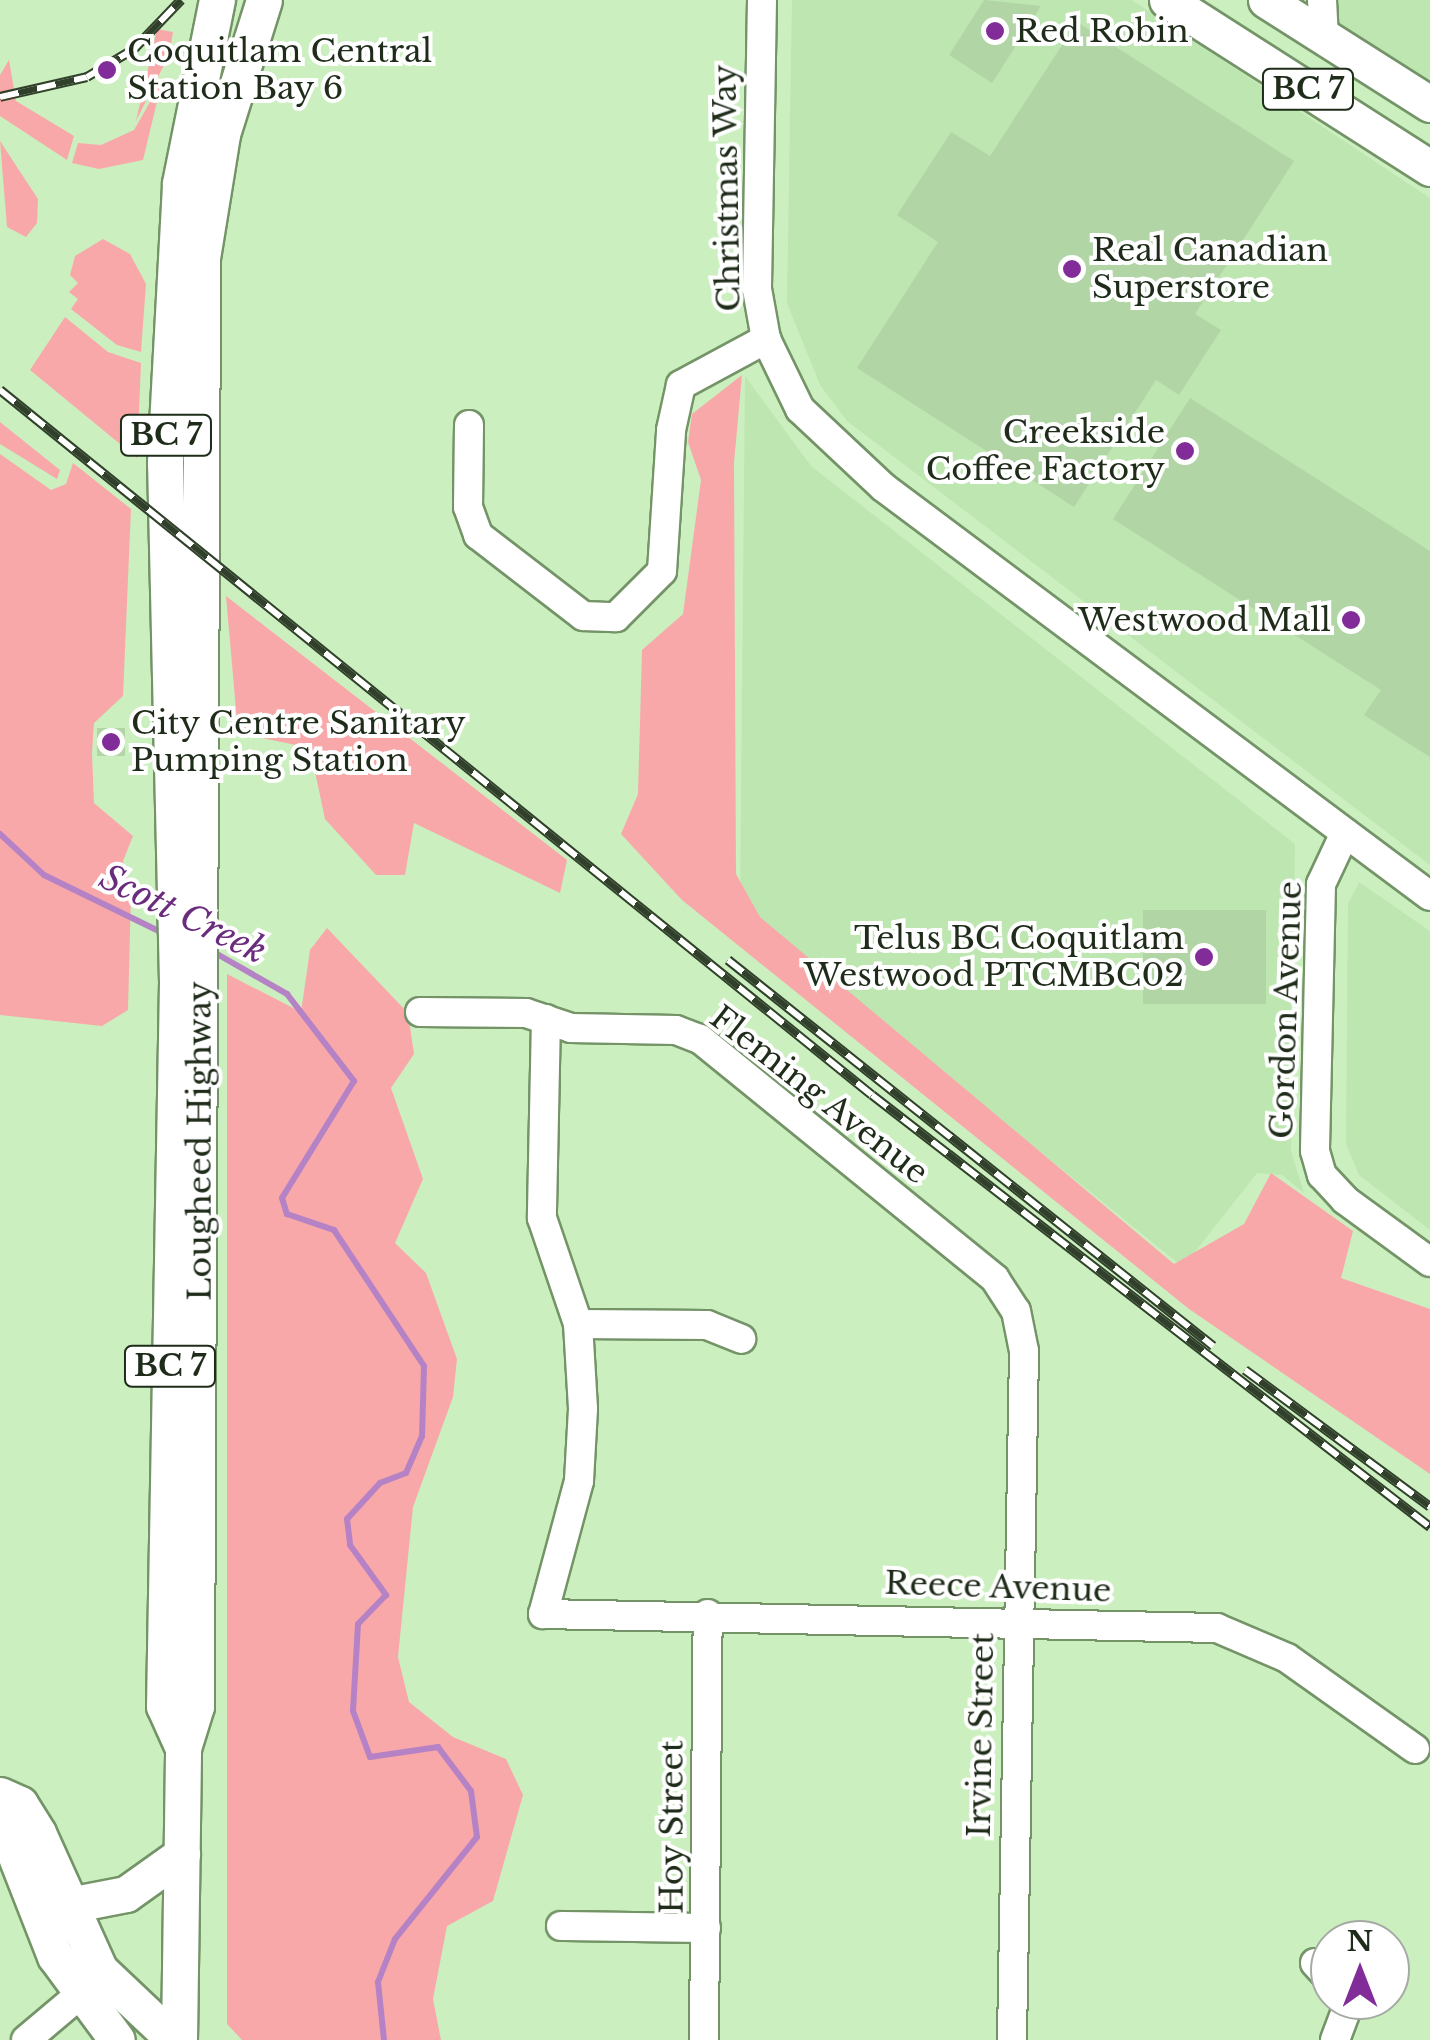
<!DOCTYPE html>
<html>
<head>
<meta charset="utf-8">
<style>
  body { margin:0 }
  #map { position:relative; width:1430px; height:2040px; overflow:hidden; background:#ccefc0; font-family:"Libre Baskerville",serif }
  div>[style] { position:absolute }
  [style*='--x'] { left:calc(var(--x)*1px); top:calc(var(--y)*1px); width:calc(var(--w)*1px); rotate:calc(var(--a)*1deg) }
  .built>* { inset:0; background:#bee6b1 }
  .green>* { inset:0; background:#f9a8aa }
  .stream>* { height:6px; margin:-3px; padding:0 3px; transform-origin:3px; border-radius:3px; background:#b583c5 }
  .building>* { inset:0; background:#b2d5a6; transform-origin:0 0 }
  .roads { filter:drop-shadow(2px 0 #749468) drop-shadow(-2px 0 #749468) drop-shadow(0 2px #749468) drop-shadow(0 -2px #749468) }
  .minor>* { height:28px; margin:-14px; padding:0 14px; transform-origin:14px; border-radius:14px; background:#fff }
  .major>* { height:35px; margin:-17.5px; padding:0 17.5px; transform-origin:17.5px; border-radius:17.5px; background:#fff }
  .rail>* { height:10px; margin-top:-5px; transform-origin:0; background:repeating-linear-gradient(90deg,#fff 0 19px,#31402b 0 38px); box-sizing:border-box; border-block:2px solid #31402b }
  .dots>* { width:28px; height:28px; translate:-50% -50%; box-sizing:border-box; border:5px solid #fff; border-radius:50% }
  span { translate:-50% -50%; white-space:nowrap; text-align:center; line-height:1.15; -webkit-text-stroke:8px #fff; paint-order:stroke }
  .shield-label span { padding:2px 8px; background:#fff; border:2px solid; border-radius:8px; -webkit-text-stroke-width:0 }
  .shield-label { font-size:30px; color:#1f2c1a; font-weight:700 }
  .poi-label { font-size:32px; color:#1f2c1a }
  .left { translate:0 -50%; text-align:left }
  .right { translate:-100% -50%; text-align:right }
  .street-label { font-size:32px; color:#1f2c1a }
  .water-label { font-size:35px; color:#6a2c7c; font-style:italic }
  .north { position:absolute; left:1310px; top:1920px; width:100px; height:100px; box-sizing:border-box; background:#fff; border:2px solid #a5aba3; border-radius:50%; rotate:0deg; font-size:28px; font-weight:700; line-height:40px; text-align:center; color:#1f2c1a }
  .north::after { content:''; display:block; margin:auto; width:35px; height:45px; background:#822c9a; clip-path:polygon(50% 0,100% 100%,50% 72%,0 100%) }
</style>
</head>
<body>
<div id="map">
  <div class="built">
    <div style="clip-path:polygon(792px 0,1132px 0,1430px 198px,1430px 865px,847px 421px,820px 385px,787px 303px)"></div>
    <div style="clip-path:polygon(1326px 0,1430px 0,1430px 92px,1342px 29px)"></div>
    <div style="clip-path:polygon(745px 376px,811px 466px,1295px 844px,1291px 1151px,1304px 1193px,1282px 1175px,1257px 1173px,1183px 1267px,740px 909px)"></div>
    <div style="clip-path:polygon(1359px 882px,1430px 931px,1430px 1230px,1359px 1175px,1346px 1144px,1348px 904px)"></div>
  </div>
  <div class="green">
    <div style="clip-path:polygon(157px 29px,173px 32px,169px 55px,136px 121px)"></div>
    <div style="clip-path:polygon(9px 60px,16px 101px,74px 136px,67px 160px,0 116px,0 75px)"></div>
    <div style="clip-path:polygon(162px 81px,143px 160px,99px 169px,72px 163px,78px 143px,101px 145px,134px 130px)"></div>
    <div style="clip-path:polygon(0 141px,38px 199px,37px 223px,26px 237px,7px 227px)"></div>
    <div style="clip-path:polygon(103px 239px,130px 254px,146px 284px,141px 352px,117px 345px,71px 309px,78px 299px,69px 292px,78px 283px,70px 275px,75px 256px)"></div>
    <div style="clip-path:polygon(65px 317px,108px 352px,141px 363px,137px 458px,30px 370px)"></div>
    <div style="clip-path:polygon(742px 375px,734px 463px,736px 874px,760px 917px,1174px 1264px,1244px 1224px,1271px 1173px,1353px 1231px,1341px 1278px,1430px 1309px,1430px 1474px,1189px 1309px,682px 900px,621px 834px,638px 794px,642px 650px,683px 614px,701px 480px,688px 442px,692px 414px)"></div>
    <div style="clip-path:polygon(0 422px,60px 470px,57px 479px,0 444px)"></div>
    <div style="clip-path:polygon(0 454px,51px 490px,66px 484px,73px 463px,131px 509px,123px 696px,94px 723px,92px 753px,94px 803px,133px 836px,123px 861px,131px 894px,128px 1010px,102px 1026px,0 1015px)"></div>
    <div style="clip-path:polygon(226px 596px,567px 860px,560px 893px,414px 823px,405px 875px,376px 875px,325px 819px,310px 748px,238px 733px)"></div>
    <div style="clip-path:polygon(327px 928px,408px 1013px,414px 1054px,391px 1088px,423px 1179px,395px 1243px,426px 1273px,457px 1359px,453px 1397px,413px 1507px,398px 1657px,409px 1702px,453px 1737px,506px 1759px,523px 1795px,493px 1901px,447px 1926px,433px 1999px,441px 2040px,242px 2040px,227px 2024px,227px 974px,301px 1012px,310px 950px)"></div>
  </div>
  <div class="stream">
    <div style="--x:0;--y:834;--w:60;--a:43"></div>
    <div style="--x:44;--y:875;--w:135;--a:26"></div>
    <div style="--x:210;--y:950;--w:89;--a:29.7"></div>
    <div style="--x:287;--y:994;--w:110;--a:52.4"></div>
    <div style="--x:354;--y:1081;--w:137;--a:121.6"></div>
    <div style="--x:282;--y:1198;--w:17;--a:73"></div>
    <div style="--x:287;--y:1214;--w:50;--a:18.8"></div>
    <div style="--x:334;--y:1230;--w:163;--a:56.5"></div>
    <div style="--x:424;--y:1366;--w:70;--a:91.6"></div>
    <div style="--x:422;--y:1436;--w:40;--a:113.4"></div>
    <div style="--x:406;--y:1473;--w:28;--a:159"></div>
    <div style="--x:380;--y:1483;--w:49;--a:132.5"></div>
    <div style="--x:347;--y:1519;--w:26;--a:83"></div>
    <div style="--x:350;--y:1545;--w:62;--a:54.2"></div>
    <div style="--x:386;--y:1595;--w:40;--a:134"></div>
    <div style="--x:358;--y:1624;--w:87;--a:93.3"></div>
    <div style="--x:353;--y:1711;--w:49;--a:69.7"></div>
    <div style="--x:370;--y:1757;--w:69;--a:-8.4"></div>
    <div style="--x:438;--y:1747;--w:55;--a:53.1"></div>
    <div style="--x:471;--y:1791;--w:46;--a:82.6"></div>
    <div style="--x:477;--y:1837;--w:131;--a:128.8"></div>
    <div style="--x:395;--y:1939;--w:46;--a:111.6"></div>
    <div style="--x:378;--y:1982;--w:58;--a:84.1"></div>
  </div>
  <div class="building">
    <div style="clip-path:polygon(984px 0,1041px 6px,992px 83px,949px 55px)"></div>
    <div style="clip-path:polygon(1077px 22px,1294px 161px,1195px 314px,1221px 330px,1179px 395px,1156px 380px,1074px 507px,857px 368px,938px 242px,897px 215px,951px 132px,990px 156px)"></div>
    <div style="clip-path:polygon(1190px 398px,1430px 551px,1430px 757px,1364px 715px,1381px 690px,1113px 519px)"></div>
    <div style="left:97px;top:728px;width:28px;height:28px"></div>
    <div style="left:1143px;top:910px;width:123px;height:94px"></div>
  </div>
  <div class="roads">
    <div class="minor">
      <div style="--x:762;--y:0;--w:289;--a:91"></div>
      <div style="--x:757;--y:289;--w:51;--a:79.8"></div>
      <div style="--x:766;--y:339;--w:78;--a:64.1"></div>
      <div style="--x:800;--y:409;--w:114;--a:43.2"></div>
      <div style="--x:883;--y:487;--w:683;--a:36.79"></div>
      <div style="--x:1322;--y:0;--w:36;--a:87"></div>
      <div style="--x:469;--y:425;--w:82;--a:90.7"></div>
      <div style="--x:468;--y:507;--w:30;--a:70"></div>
      <div style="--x:478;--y:535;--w:133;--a:37.6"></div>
      <div style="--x:583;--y:616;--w:33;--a:2"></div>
      <div style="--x:616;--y:617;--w:65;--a:-45"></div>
      <div style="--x:662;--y:571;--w:141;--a:-86.3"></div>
      <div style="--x:671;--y:430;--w:46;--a:-77.5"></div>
      <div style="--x:681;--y:385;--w:97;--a:-28.4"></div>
      <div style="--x:1345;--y:833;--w:56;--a:115.2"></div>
      <div style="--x:1321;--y:884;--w:267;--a:91.3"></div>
      <div style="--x:1315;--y:1151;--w:25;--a:74"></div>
      <div style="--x:1322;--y:1175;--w:34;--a:47"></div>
      <div style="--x:1345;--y:1200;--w:105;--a:36.1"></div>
      <div style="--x:420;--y:1012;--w:106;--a:0.5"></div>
      <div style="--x:526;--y:1013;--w:47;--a:18.4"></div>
      <div style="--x:571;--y:1028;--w:105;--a:1.1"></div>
      <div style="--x:676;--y:1030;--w:26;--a:21"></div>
      <div style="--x:700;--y:1039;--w:380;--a:39.1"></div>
      <div style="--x:995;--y:1279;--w:38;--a:57"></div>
      <div style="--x:1016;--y:1311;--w:41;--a:78.7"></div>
      <div style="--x:1024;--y:1351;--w:689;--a:91"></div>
      <div style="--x:546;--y:1019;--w:199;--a:91.2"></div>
      <div style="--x:542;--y:1218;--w:112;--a:71.2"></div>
      <div style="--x:578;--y:1324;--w:85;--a:86.6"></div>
      <div style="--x:583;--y:1409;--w:72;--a:93.2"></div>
      <div style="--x:579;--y:1481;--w:138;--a:105.1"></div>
      <div style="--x:543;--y:1614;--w:674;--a:1.19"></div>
      <div style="--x:1217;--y:1628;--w:76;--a:23.2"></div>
      <div style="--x:1287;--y:1658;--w:157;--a:35.4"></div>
      <div style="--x:578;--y:1324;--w:129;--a:0.4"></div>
      <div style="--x:707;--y:1325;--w:37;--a:22"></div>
      <div style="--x:561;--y:1926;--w:145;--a:0.8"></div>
      <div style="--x:1315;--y:1963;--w:22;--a:47"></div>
      <div style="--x:26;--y:2040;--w:68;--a:-40.2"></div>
      <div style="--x:704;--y:2040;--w:426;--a:-89.5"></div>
      <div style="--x:1335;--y:2040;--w:43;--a:-69.4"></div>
    </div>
    <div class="major">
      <div style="--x:1167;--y:0;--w:312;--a:32.6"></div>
      <div style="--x:1266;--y:0;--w:194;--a:32.4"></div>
      <div style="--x:183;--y:1748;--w:46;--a:-114.3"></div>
      <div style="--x:164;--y:1706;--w:725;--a:-88.97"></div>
      <div style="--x:177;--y:981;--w:519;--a:-91.32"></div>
      <div style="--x:165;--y:462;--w:279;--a:-86.9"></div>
      <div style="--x:180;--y:183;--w:187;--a:-78.6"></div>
      <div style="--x:0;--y:1795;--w:22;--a:24"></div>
      <div style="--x:20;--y:1804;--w:34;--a:58"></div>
      <div style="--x:38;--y:1833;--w:150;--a:65.7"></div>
      <div style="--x:100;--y:1970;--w:102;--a:43.4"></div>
      <div style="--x:0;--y:1796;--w:20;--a:90"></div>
      <div style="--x:0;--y:1816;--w:150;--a:68.6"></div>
      <div style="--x:55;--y:1956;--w:104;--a:53.6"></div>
      <div style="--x:69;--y:1905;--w:58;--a:-10.9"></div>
      <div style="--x:126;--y:1894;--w:69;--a:-35.5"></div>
      <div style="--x:179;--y:2040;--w:292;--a:-89.2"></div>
      <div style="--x:183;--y:1748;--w:44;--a:-72.8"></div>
      <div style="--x:196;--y:1706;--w:1448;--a:-89.76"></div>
      <div style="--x:202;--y:258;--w:126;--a:-80.8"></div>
      <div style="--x:222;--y:134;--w:140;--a:-72.6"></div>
    </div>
  </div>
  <div class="rail">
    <div style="--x:0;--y:97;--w:89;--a:-12.9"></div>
    <div style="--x:87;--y:77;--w:55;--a:-30.8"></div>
    <div style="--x:134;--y:49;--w:68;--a:-46.2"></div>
    <div style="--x:0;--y:390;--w:1121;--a:38.96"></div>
    <div style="--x:872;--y:1095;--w:706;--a:37.75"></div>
    <div style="--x:728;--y:960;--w:620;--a:38.52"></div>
    <div style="--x:1245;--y:1370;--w:230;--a:36.5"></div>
  </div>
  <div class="dots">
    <div style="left:995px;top:31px;background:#822c9a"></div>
    <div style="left:107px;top:70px;background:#822c9a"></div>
    <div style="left:1072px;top:269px;background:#822c9a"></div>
    <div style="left:1185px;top:451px;background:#822c9a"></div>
    <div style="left:1351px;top:620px;background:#822c9a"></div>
    <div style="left:111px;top:742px;background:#822c9a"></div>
    <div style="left:1204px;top:957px;background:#822c9a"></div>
  </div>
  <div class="shield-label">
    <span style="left:1308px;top:89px">BC 7</span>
    <span style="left:166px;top:435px">BC 7</span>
    <span style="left:170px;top:1366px">BC 7</span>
  </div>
  <div class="poi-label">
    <span class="left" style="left:1015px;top:31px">Red Robin</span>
    <span class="left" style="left:127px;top:70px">Coquitlam Central<br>Station Bay 6</span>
    <span class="left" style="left:1092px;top:269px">Real Canadian<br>Superstore</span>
    <span class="right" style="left:1165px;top:451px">Creekside<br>Coffee Factory</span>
    <span class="right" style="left:1331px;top:620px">Westwood Mall</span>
    <span class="left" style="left:131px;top:742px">City Centre Sanitary<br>Pumping Station</span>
    <span class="right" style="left:1184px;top:957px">Telus BC Coquitlam<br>Westwood PTCMBC02</span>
  </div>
  <div class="street-label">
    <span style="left:727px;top:188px;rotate:-91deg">Christmas Way</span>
    <span style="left:1286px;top:1010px;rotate:-88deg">Gordon Avenue</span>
    <span style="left:819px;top:1095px;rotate:38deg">Fleming Avenue</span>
    <span style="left:200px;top:1141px;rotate:-90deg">Lougheed Highway</span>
    <span style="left:998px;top:1587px;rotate:2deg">Reece Avenue</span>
    <span style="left:981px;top:1735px;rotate:-89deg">Irvine Street</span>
    <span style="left:672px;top:1827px;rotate:-90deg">Hoy Street</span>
  </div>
  <div class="water-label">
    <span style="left:183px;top:914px;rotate:26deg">Scott Creek</span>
  </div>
  <div class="north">N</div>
</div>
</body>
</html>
